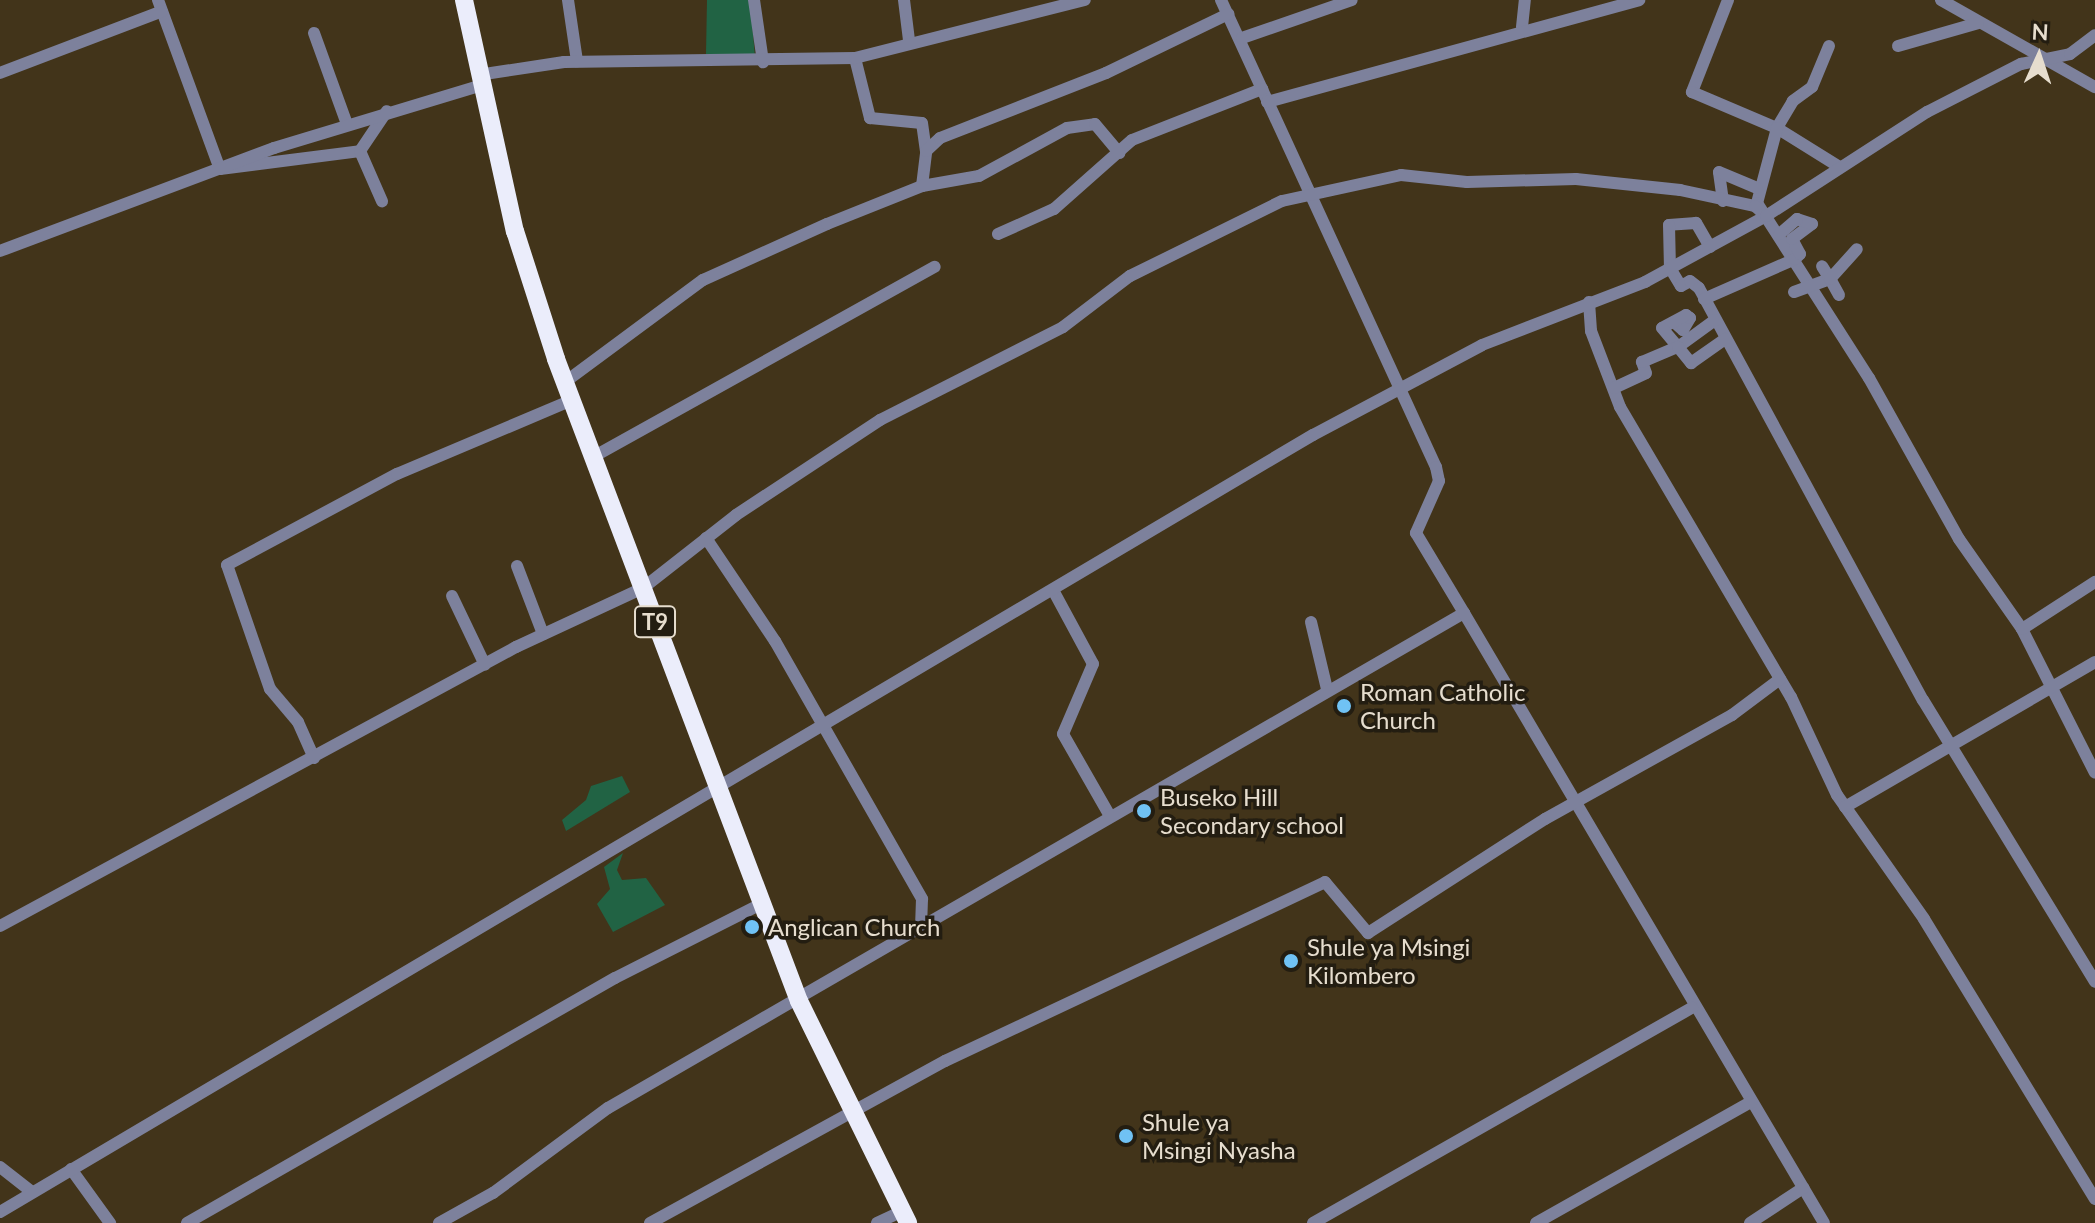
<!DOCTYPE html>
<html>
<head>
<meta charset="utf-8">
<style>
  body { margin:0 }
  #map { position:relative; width:2095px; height:1223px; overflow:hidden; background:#42341a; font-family:Lato,sans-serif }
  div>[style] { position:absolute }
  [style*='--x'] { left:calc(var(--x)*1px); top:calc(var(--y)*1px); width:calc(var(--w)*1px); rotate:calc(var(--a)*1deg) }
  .green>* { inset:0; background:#216344 }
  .minor>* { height:12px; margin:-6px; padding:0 6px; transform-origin:6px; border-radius:6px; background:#7d819c }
  .highway>* { height:18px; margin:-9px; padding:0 9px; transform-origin:9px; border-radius:9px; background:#ebedfb }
  .dots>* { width:22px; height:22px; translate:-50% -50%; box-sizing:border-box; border:4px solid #231d11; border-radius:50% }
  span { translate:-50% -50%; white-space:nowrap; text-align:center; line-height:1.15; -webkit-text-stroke:7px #231d11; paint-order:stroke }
  .shield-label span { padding:2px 6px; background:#231d11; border:2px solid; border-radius:6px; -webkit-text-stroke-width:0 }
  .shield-label { font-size:22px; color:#e6ddce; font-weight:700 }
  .poi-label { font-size:24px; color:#e6ddce }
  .left { translate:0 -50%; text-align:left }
  .north { position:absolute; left:1999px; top:16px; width:80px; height:80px; -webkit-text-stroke:6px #231d11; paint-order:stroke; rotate:3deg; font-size:22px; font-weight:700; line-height:32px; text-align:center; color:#e6ddce }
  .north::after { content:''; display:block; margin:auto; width:28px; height:36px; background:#e6ddce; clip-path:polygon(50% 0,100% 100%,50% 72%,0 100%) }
</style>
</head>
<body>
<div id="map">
  <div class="green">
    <div style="clip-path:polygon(707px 0,750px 0,755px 57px,706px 54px)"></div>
    <div style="clip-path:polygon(622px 776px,630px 792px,566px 831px,562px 820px,586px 800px,591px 786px)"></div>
    <div style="clip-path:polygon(623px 853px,617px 870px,622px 880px,646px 878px,665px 905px,613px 932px,597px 904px,610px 889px,604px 867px)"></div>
  </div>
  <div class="minor">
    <div style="--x:158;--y:0;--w:180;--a:69.9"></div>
    <div style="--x:220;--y:169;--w:141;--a:-7.3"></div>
    <div style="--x:360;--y:151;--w:48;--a:-56"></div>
    <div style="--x:568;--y:0;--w:62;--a:81.6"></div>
    <div style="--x:754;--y:0;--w:63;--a:81.7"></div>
    <div style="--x:904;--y:0;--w:40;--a:82.9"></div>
    <div style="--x:1221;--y:0;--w:514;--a:65.28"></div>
    <div style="--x:1436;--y:467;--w:14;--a:78"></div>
    <div style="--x:1439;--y:481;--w:57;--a:113.9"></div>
    <div style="--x:1416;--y:533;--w:93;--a:59"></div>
    <div style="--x:1728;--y:0;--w:99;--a:111.4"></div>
    <div style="--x:1692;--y:92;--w:92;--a:23"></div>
    <div style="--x:1777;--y:128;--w:72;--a:31.9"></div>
    <div style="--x:1941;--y:0;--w:177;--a:29.5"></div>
    <div style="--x:1522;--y:27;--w:27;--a:-84"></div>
    <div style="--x:314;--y:33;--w:97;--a:70.1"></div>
    <div style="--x:1242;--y:38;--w:116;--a:-19.1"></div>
    <div style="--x:1829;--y:46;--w:44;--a:112.5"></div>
    <div style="--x:1812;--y:87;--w:24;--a:144"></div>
    <div style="--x:1793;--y:101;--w:31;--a:121"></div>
    <div style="--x:1777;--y:128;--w:78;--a:104.9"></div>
    <div style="--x:1757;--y:203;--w:208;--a:57.4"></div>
    <div style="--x:1869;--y:378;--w:184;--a:60.8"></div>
    <div style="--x:1959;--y:539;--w:110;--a:55"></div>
    <div style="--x:2022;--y:629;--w:161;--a:63.1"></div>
    <div style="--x:1898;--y:46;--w:83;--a:-16"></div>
    <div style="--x:855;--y:58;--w:62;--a:76"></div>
    <div style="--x:870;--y:118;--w:52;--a:5.5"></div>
    <div style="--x:922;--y:123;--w:28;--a:82"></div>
    <div style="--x:0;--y:73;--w:173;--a:-20.9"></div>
    <div style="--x:478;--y:75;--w:87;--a:-8.6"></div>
    <div style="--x:564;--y:62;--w:291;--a:-0.8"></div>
    <div style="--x:855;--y:58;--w:237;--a:-14.2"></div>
    <div style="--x:1267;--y:102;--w:386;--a:-15.3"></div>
    <div style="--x:360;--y:151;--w:55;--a:66.3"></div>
    <div style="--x:922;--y:186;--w:35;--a:-83"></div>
    <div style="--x:926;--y:151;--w:19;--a:-43"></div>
    <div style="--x:940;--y:138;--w:178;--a:-21.4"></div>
    <div style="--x:1106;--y:73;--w:136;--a:-25.8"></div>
    <div style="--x:1723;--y:201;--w:29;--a:-98"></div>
    <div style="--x:1719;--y:172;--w:41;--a:22.8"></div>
    <div style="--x:998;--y:234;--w:61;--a:-24.1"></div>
    <div style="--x:1054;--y:209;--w:104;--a:-41.5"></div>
    <div style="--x:1132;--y:140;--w:140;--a:-21.4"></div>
    <div style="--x:1710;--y:247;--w:28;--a:-120"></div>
    <div style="--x:1696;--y:223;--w:27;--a:176"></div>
    <div style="--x:1669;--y:225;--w:43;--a:88.7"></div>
    <div style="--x:1670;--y:268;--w:21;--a:59"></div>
    <div style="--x:1681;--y:286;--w:10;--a:-29"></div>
    <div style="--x:1690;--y:281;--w:11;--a:38"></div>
    <div style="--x:1699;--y:288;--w:469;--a:61.5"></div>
    <div style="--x:1923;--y:700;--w:330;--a:58.6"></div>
    <div style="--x:0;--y:251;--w:293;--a:-20.6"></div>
    <div style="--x:274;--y:148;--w:215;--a:-16.8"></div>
    <div style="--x:1794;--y:292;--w:38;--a:-20"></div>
    <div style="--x:1830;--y:279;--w:15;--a:-122"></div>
    <div style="--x:1839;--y:295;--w:18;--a:-119"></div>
    <div style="--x:1830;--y:279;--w:40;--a:-48"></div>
    <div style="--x:1704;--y:299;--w:99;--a:-23.7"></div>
    <div style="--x:1795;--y:259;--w:7;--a:-45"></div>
    <div style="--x:1800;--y:254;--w:17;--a:-118"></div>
    <div style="--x:1792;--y:239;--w:25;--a:-37"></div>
    <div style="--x:1812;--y:224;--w:16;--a:-162"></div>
    <div style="--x:1797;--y:219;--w:23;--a:139"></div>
    <div style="--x:1589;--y:302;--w:29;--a:86"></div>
    <div style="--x:1591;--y:331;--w:81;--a:69.1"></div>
    <div style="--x:1620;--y:407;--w:337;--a:59.5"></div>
    <div style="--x:1791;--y:697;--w:108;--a:64.9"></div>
    <div style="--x:1837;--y:795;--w:151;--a:54.9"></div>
    <div style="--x:1924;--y:919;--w:328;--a:58.6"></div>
    <div style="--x:1674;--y:322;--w:12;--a:42"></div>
    <div style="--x:1683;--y:330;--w:14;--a:-60"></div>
    <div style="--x:1690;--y:318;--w:5;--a:-143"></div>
    <div style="--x:1686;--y:315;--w:27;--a:152"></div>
    <div style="--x:1662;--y:328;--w:25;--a:50"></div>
    <div style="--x:1678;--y:347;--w:46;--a:-36.1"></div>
    <div style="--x:565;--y:382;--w:172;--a:-36.5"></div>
    <div style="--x:703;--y:280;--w:136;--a:-24.3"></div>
    <div style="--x:827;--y:224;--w:102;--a:-21.8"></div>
    <div style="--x:922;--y:186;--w:58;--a:-10"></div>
    <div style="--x:979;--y:176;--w:100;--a:-28.6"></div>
    <div style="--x:1067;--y:128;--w:28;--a:-8"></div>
    <div style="--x:1095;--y:124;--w:38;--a:50"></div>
    <div style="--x:1614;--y:388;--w:35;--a:-25"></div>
    <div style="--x:1646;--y:373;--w:12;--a:-110"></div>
    <div style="--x:1642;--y:362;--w:39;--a:-23"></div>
    <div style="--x:1678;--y:347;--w:21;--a:51"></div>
    <div style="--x:1691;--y:363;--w:42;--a:-35.2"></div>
    <div style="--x:593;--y:457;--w:391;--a:-29.1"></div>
    <div style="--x:706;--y:538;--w:124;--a:56.2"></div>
    <div style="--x:775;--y:641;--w:297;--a:60.3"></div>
    <div style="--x:922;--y:899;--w:30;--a:92"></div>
    <div style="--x:517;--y:566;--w:73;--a:69.1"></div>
    <div style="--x:1053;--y:590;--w:84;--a:61.6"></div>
    <div style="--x:1093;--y:664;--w:76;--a:113.2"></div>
    <div style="--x:1063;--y:734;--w:95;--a:60.2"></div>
    <div style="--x:452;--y:596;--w:76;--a:64.4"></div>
    <div style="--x:1311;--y:622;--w:69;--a:76.6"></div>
    <div style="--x:2022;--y:629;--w:87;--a:-32.8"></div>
    <div style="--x:314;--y:758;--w:39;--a:-114"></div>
    <div style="--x:298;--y:722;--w:43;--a:-130.3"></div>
    <div style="--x:270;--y:689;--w:131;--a:-109.1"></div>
    <div style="--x:227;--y:565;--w:193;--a:-28.2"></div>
    <div style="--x:397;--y:474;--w:190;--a:-22.9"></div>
    <div style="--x:1845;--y:807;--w:289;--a:-30.1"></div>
    <div style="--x:0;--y:926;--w:587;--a:-28.4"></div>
    <div style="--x:516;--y:647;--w:140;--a:-24.9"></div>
    <div style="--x:643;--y:588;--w:118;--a:-38.1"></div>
    <div style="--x:736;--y:515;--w:173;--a:-33.4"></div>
    <div style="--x:880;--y:420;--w:205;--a:-26.9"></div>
    <div style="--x:1063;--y:327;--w:84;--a:-37.3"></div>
    <div style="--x:1130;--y:276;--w:169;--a:-26.3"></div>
    <div style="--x:1282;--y:201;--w:122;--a:-12.3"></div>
    <div style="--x:1401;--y:175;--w:66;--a:6.1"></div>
    <div style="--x:1467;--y:182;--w:109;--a:-1.6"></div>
    <div style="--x:1576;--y:179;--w:105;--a:6"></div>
    <div style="--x:1680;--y:190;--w:77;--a:12"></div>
    <div style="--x:1755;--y:206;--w:15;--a:42"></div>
    <div style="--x:0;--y:1167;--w:41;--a:38"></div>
    <div style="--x:71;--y:1169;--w:67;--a:54.2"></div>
    <div style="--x:0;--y:1212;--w:1526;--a:-30.62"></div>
    <div style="--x:1313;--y:435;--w:191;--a:-28"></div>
    <div style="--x:1482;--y:345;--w:175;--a:-21.1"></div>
    <div style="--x:1645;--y:282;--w:138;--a:-28.6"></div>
    <div style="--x:1766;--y:216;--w:192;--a:-32.9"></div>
    <div style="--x:1927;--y:112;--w:106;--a:-27.1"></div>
    <div style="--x:2021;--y:64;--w:50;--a:-11.5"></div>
    <div style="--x:2070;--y:54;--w:31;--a:-37"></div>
    <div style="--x:187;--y:1223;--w:493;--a:-29.8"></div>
    <div style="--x:615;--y:978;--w:164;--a:-26.9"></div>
    <div style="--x:439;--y:1223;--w:62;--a:-29.1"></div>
    <div style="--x:493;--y:1193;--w:143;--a:-36.5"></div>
    <div style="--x:608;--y:1108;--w:989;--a:-30.04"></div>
    <div style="--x:1464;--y:613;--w:708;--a:59.45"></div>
    <div style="--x:650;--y:1223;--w:337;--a:-28.8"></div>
    <div style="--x:945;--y:1061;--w:420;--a:-25.2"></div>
    <div style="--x:1325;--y:882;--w:67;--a:49.9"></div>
    <div style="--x:1368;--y:933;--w:211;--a:-32.8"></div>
    <div style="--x:1545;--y:819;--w:214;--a:-29.1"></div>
    <div style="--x:1732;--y:715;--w:60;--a:-36.9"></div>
    <div style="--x:877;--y:1223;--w:26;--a:-25"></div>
    <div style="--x:1313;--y:1223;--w:436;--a:-29.6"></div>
    <div style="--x:1536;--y:1223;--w:247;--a:-29.4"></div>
    <div style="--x:1750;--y:1223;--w:64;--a:-33.4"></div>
  </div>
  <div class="highway">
    <div style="--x:464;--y:0;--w:237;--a:77.6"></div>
    <div style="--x:515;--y:231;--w:134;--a:72.2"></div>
    <div style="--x:556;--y:359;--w:686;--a:69.27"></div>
    <div style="--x:799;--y:1001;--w:247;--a:63.8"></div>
  </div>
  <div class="dots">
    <div style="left:1344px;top:706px;background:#70c2f4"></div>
    <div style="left:1144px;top:811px;background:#70c2f4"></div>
    <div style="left:752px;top:927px;background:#70c2f4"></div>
    <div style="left:1291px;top:961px;background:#70c2f4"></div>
    <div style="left:1126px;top:1136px;background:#70c2f4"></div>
  </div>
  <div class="shield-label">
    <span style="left:655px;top:622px">T9</span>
  </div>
  <div class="poi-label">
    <span class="left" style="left:1360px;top:706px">Roman Catholic<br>Church</span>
    <span class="left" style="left:1160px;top:811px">Buseko Hill<br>Secondary school</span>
    <span class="left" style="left:768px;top:927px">Anglican Church</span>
    <span class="left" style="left:1307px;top:961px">Shule ya Msingi<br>Kilombero</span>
    <span class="left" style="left:1142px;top:1136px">Shule ya<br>Msingi Nyasha</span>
  </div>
  <div class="north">N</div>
</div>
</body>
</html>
